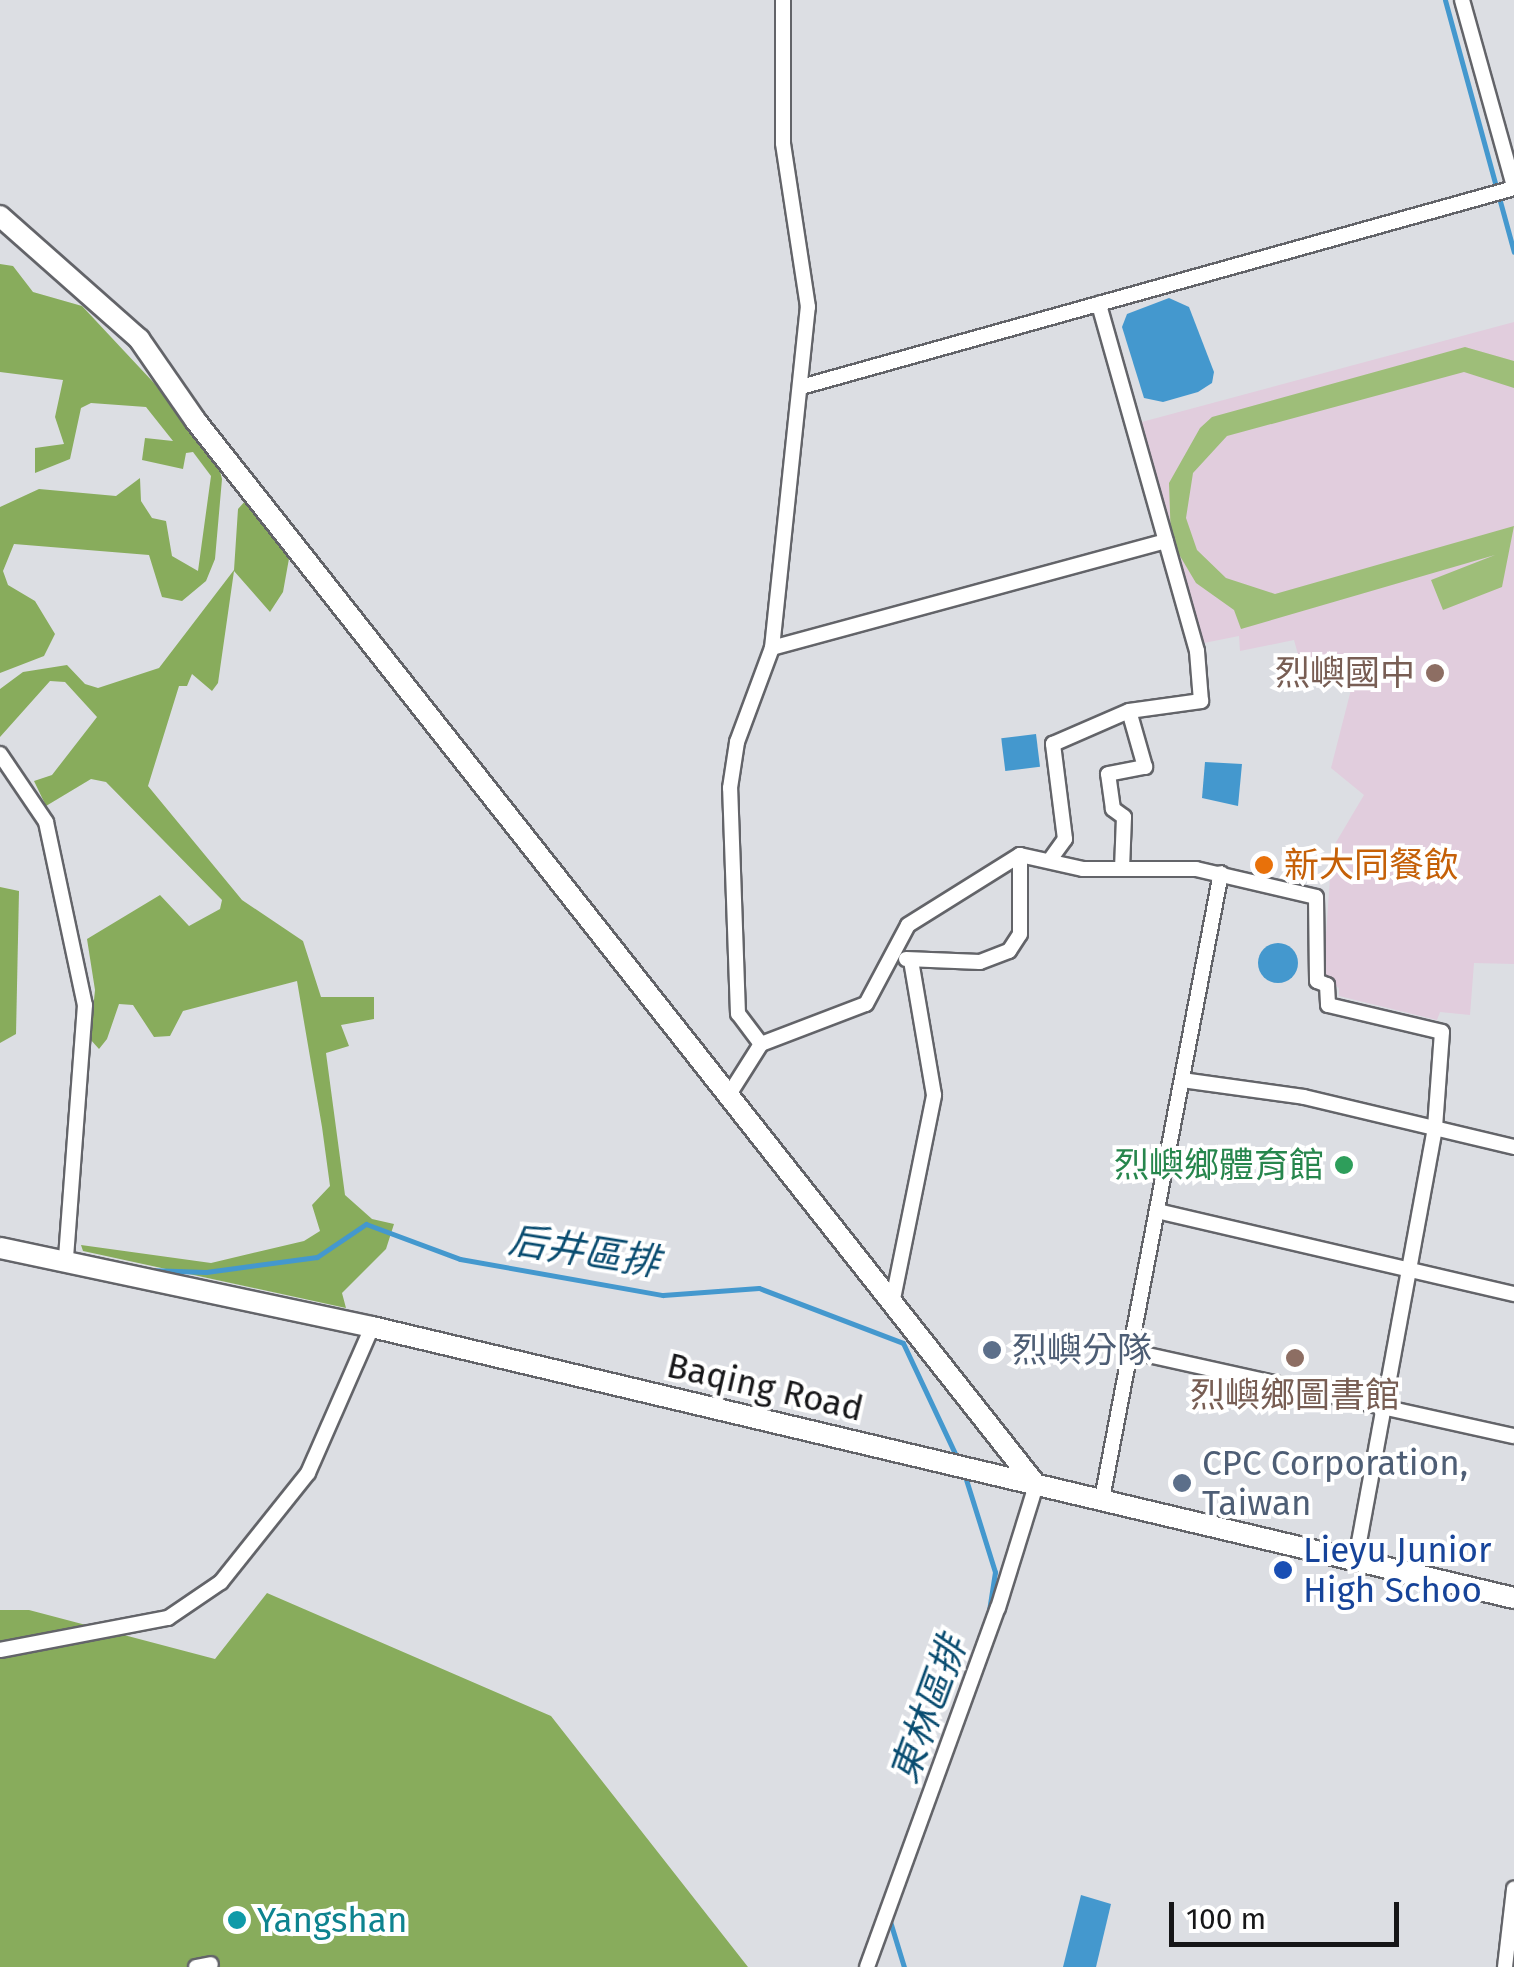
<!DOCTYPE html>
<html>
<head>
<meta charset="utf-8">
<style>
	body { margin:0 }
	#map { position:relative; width:1514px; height:1967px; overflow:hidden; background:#dcdee3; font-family:"Fira Sans","Noto Sans TC",sans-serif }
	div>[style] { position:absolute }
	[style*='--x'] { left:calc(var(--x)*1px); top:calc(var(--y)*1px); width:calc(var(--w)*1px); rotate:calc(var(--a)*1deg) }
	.education>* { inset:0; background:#e1cddd }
	.green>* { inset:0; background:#9ebe79 }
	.forest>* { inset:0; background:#88ac5c }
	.water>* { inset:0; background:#4498ce; transform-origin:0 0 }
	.round { border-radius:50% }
	.stream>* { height:5px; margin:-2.5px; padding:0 2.5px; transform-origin:2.5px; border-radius:2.5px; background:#4498ce }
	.roads { filter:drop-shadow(2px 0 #636469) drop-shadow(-2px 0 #636469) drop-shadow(0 2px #636469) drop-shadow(0 -2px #636469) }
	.street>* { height:14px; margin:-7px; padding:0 7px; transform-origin:7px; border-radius:7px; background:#fff }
	.secondary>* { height:20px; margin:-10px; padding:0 10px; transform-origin:10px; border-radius:10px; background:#fff }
	.dots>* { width:28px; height:28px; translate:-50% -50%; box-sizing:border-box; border:5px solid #fff; border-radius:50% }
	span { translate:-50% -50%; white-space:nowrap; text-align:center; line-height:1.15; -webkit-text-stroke:8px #fff; paint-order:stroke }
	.education-label { font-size:35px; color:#785e54 }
	.right { translate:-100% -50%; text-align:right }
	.food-label { font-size:35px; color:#c56008 }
	.left { translate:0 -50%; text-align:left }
	.leisure-label { font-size:35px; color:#27864d }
	.service-label { font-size:35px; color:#4e5e75 }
	.street-label { font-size:35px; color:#161618 }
	.transit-label { font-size:35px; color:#164399 }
	.culture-label { font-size:35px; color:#0d838f }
	.water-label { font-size:38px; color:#094c70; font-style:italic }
	.scale { position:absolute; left:1169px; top:1902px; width:230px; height:45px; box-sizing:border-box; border:5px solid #161618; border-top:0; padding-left:12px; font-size:30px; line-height:35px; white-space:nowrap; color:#161618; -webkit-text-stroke:8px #fff; paint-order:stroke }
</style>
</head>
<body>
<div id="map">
	<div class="education">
		<i style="clip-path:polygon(1514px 322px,1514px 964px,1474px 963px,1470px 1015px,1440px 1012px,1437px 1020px,1339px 996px,1339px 988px,1323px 978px,1332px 849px,1364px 795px,1331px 768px,1356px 670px,1304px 676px,1294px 640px,1240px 651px,1239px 636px,1199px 644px,1138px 423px)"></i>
	</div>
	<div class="green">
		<i style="clip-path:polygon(1465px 347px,1514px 361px,1514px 388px,1464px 372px,1227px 436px,1193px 473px,1186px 518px,1197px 550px,1226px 578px,1275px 594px,1514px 526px,1502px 587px,1443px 610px,1431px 580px,1495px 555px,1241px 629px,1234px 610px,1196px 583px,1171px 541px,1169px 483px,1200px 428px,1212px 417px)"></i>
	</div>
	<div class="forest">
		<i style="clip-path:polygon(0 264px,13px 266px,33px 292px,82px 306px,154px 383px,218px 463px,222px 479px,215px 559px,206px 581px,182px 601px,162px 597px,149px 555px,14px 544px,3px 571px,8px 585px,35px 601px,55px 634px,44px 656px,0 673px,0 507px,39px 489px,116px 496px,140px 478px,141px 501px,152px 518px,166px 521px,172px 556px,198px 571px,211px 476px,193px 452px,186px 453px,183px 469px,142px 460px,145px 438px,173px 441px,146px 407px,91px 403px,81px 408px,70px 459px,35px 473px,35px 448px,64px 444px,55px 417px,63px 380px,0 372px)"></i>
		<i style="clip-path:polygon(247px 499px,290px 553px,283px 592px,270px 612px,234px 571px,218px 683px,212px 691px,192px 674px,187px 686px,179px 686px,148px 786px,242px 900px,303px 941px,321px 997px,374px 997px,374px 1019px,341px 1025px,349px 1046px,326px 1053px,345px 1195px,372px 1219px,394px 1224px,386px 1249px,342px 1293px,346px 1308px,83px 1251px,81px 1245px,211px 1263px,304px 1241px,320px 1231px,312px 1205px,330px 1186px,322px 1127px,297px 981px,183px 1011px,170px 1036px,154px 1037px,133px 1005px,119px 1004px,107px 1039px,99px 1049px,90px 1039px,95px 990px,87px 939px,160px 895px,189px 926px,220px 909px,222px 900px,106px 782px,91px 779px,46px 806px,34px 781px,52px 775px,97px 717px,65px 682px,50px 681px,0 737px,0 689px,23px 672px,67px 665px,85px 684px,98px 688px,159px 668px,234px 570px,238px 509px)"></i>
		<i style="clip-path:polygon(0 887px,19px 891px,16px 1034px,0 1043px)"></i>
		<i style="clip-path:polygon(267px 1593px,551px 1716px,748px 1967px,0 1967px,0 1610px,29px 1610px,215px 1659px)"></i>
	</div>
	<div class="water">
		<i style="clip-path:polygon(1169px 298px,1189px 307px,1214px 372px,1212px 383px,1198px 392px,1163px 402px,1144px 398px,1122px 327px,1127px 314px)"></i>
		<i style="left:1036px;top:734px;width:33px;height:35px;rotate:83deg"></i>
		<i style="clip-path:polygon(1205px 762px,1242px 764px,1238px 806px,1202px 798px)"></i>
		<i class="round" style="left:1258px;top:943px;width:40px;height:40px"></i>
		<i style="clip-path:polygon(1081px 1895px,1111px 1904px,1096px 1967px,1063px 1967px)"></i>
	</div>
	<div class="stream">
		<i style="--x:1445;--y:0;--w:261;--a:74.7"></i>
		<i style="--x:148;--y:1270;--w:58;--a:2"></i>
		<i style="--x:206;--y:1272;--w:112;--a:-7.7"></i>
		<i style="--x:317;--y:1257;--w:59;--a:-34"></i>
		<i style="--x:366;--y:1224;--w:100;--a:20.4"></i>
		<i style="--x:460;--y:1259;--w:206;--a:10.1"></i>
		<i style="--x:663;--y:1295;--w:96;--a:-4.2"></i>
		<i style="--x:759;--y:1288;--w:154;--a:20.9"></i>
		<i style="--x:903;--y:1343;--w:127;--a:64.8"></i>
		<i style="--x:964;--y:1473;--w:104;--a:72.6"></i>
		<i style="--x:995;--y:1572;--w:46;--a:98.8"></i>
		<i style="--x:889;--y:1918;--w:51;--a:73"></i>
	</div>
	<div class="roads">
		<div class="street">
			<i style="--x:1462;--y:0;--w:193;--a:74.4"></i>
			<i style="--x:801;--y:387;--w:740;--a:-15.59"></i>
			<i style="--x:772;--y:648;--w:408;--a:-15.2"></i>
			<i style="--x:0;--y:754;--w:82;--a:55.9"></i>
			<i style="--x:46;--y:822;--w:187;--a:78"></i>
			<i style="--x:85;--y:1005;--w:253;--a:94.3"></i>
			<i style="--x:1052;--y:857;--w:22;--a:-54"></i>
			<i style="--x:1065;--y:839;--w:96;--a:-97.2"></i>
			<i style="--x:1053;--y:744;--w:83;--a:-23.5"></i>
			<i style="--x:1129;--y:711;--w:73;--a:-7.9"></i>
			<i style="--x:1201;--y:701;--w:50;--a:-94.6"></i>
			<i style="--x:1197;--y:651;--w:361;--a:-105.8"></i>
			<i style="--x:1122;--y:869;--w:52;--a:-87.8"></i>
			<i style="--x:1124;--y:817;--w:14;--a:-144"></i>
			<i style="--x:1113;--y:809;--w:35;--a:-98"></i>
			<i style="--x:1108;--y:774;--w:38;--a:-11"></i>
			<i style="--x:1145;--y:767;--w:58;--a:-105.9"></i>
			<i style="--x:906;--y:959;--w:74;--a:2.3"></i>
			<i style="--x:980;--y:962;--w:31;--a:-21"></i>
			<i style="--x:1009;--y:951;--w:20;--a:-57"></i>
			<i style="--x:1020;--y:934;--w:79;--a:-90"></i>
			<i style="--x:761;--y:1044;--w:38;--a:-127"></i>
			<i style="--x:738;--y:1014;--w:226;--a:-92"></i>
			<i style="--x:730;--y:788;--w:47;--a:-81.3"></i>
			<i style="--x:737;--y:742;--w:100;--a:-69.6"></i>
			<i style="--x:772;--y:648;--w:343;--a:-84"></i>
			<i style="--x:808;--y:307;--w:166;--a:-98.7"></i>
			<i style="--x:783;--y:143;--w:143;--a:-90"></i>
			<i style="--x:1182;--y:1080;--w:123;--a:7.9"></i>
			<i style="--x:1304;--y:1097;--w:216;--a:13.4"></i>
			<i style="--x:730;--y:1093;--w:58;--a:-57.7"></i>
			<i style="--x:761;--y:1044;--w:112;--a:-20.9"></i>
			<i style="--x:866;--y:1004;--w:89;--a:-62"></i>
			<i style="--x:908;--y:925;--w:132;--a:-32"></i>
			<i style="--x:1020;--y:855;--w:65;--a:12.5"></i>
			<i style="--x:1083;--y:869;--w:113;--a:0"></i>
			<i style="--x:1196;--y:869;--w:123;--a:13.1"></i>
			<i style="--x:1316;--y:897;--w:84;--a:89.3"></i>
			<i style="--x:1317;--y:981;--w:11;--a:22"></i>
			<i style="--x:1327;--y:985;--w:20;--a:87"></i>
			<i style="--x:1328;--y:1005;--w:117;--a:13.3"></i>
			<i style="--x:1442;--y:1032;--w:96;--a:94.2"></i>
			<i style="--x:1435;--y:1128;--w:441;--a:100.4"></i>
			<i style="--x:1157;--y:1211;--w:367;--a:13.1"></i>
			<i style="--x:893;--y:1299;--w:208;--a:-78.6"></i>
			<i style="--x:934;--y:1095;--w:137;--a:-99.7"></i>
			<i style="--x:1130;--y:1351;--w:393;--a:12.5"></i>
			<i style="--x:1102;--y:1499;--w:637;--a:-79.24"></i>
			<i style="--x:0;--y:1650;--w:171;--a:-10.8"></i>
			<i style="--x:168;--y:1618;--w:64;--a:-34.2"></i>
			<i style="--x:221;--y:1582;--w:139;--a:-51.4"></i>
			<i style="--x:308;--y:1473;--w:159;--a:-66.3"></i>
			<i style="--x:196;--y:1967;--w:15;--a:-11"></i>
			<i style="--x:867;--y:1967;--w:382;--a:-70"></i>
			<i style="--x:998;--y:1608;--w:129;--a:-72.8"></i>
			<i style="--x:1505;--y:1967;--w:79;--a:-83.4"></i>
		</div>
		<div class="secondary">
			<i style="--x:0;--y:216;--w:186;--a:41.5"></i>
			<i style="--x:139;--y:339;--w:98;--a:55.3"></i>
			<i style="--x:195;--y:420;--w:1357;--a:51.7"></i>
			<i style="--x:0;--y:1248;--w:380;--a:12"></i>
			<i style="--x:372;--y:1327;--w:1174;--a:13.35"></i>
		</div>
	</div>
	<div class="dots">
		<i style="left:1435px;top:673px;background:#8d6e63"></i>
		<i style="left:1264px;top:865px;background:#e8710a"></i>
		<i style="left:1344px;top:1165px;background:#2e9e5b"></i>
		<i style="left:992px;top:1350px;background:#5c6f8a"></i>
		<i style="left:1295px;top:1358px;background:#8d6e63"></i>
		<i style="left:1182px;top:1483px;background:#5c6f8a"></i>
		<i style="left:1283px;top:1570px;background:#1a4fb4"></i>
		<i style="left:237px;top:1920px;background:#0f9aa8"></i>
	</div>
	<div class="education-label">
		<span class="right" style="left:1415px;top:673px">烈嶼國中</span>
		<span style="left:1295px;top:1395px">烈嶼鄉圖書館</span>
	</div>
	<div class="food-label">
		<span class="left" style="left:1284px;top:865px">新大同餐飲</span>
	</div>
	<div class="leisure-label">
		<span class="right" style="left:1324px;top:1165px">烈嶼鄉體育館</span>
	</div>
	<div class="service-label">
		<span class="left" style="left:1012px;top:1350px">烈嶼分隊</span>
		<span class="left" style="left:1202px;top:1483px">CPC Corporation,<br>Taiwan</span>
	</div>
	<div class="street-label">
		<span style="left:765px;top:1387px;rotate:13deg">Baqing Road</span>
	</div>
	<div class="transit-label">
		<span class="left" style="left:1303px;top:1570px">Lieyu Junior<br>High Schoo</span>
	</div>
	<div class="culture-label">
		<span class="left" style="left:257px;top:1920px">Yangshan</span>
	</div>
	<div class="water-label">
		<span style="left:584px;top:1252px;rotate:9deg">后井區排</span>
		<span style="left:929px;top:1710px;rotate:-70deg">東林區排</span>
	</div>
	<div class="scale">100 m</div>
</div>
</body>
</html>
